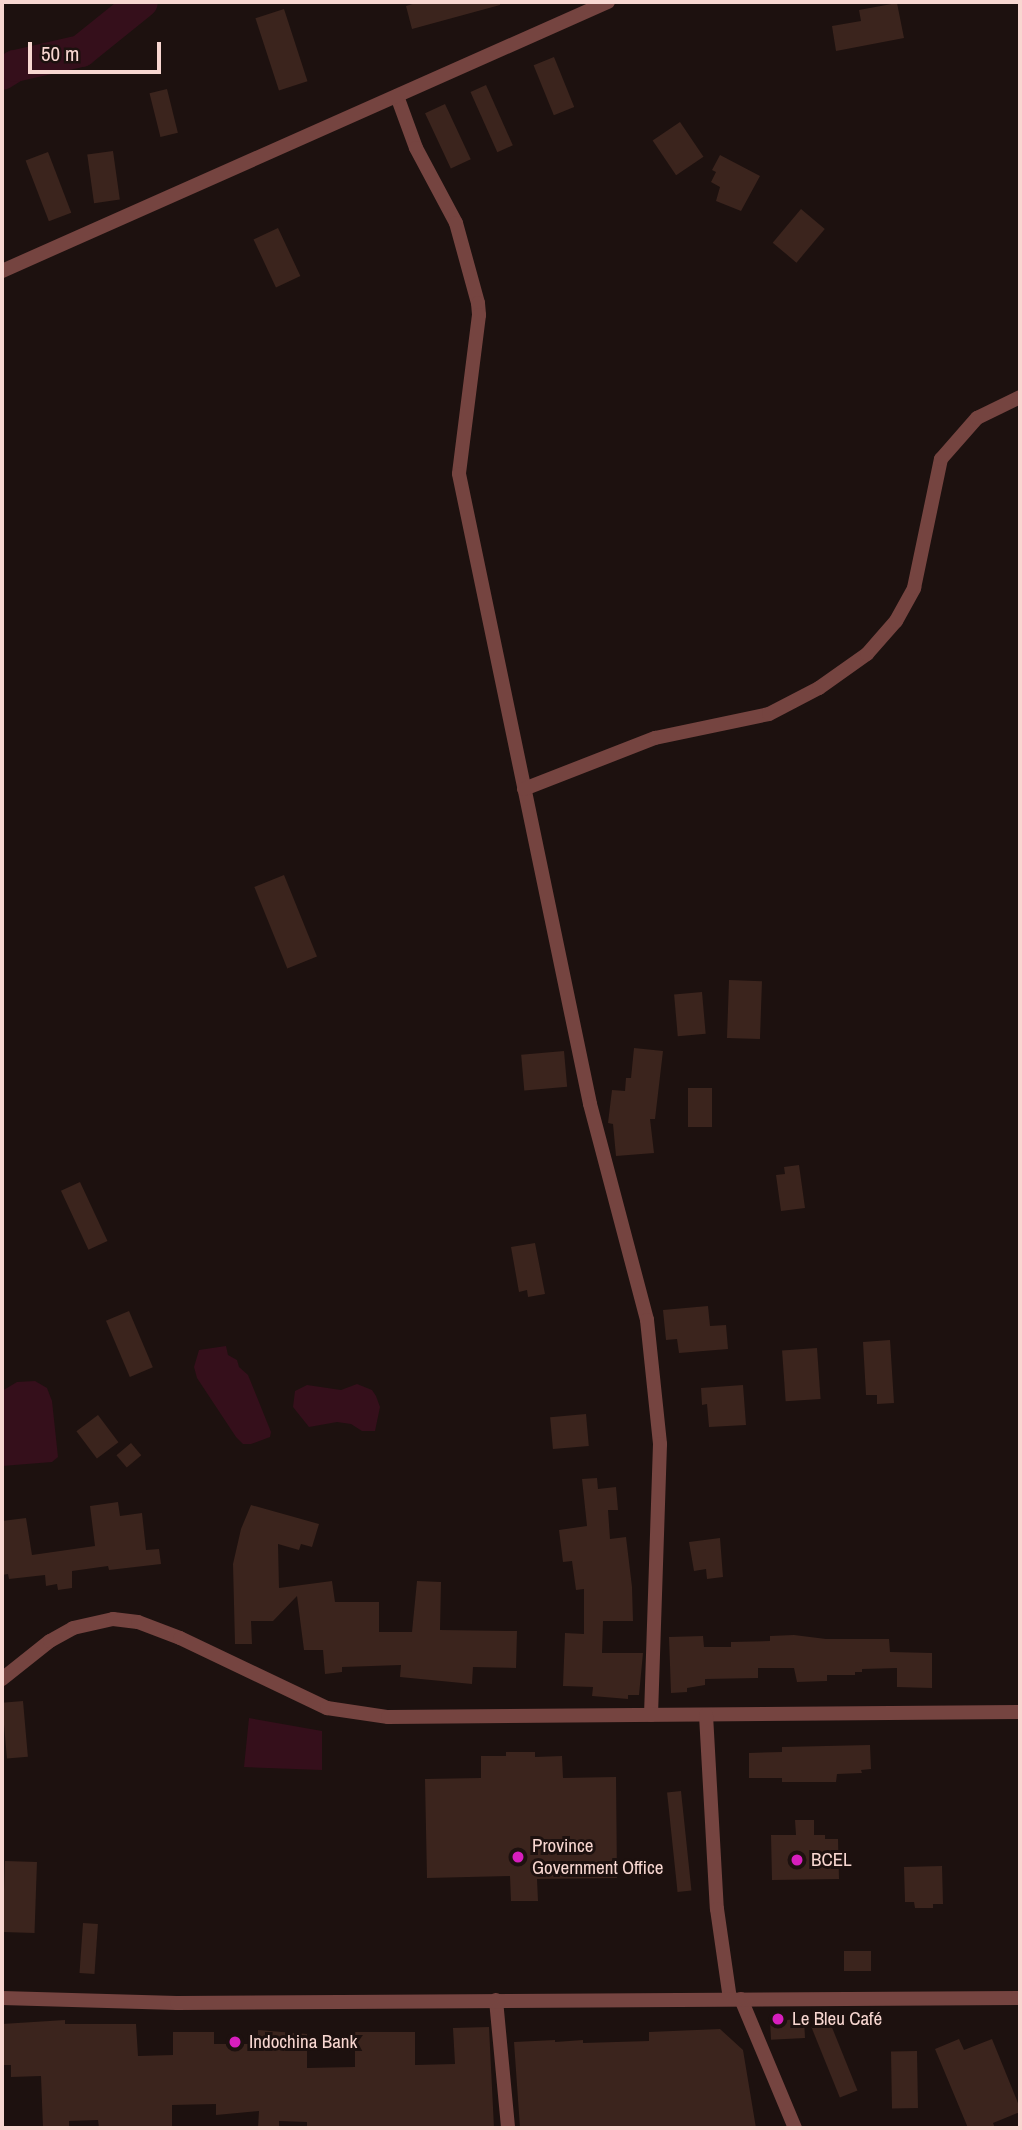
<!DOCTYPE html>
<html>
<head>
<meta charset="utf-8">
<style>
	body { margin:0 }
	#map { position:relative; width:1022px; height:2130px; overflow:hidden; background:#1d110f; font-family:"Archivo Narrow",sans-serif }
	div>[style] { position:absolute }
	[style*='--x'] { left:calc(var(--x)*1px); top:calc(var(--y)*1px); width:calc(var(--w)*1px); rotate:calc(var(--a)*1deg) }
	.water>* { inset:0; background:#350f1b }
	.river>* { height:32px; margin:-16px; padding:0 16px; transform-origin:16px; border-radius:16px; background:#350f1b }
	.building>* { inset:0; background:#3b241d; transform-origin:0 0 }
	.minor>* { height:14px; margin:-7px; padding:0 7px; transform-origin:7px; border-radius:7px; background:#754440 }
	.tertiary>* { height:14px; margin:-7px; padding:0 7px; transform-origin:7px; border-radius:7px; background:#754440 }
	.dots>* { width:19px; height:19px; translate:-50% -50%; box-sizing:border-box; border:4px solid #1d110f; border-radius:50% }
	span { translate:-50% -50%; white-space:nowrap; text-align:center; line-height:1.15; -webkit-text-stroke:6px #1d110f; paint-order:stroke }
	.poi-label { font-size:19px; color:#f8d7d1 }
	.left { translate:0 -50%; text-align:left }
	.frame { position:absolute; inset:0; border:4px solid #f8d7d1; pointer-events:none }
	.scale { position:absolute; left:28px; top:42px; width:133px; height:32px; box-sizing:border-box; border:4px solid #f8d7d1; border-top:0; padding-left:9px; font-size:21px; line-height:24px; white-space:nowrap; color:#f8d7d1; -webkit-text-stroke:5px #1d110f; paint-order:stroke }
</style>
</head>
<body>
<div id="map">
	<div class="water">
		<i style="clip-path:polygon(226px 1346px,228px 1355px,237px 1360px,239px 1367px,248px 1375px,271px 1432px,270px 1437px,251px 1444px,243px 1444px,236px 1437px,197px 1378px,194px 1367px,199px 1350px)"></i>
		<i style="clip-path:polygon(35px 1381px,47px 1388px,52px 1401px,58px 1457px,52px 1462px,2px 1466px,2px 1391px,17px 1382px)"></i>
		<i style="clip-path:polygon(357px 1384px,372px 1390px,376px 1396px,380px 1407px,375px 1431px,362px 1431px,351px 1424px,337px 1422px,309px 1427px,293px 1407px,295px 1391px,307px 1385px,341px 1390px)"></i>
		<i style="clip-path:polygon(249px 1718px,322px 1731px,322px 1770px,244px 1767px)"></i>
	</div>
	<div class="river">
		<i style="--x:2;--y:74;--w:15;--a:-32"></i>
		<i style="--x:15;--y:66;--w:68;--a:-12.8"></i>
		<i style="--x:81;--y:51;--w:78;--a:-38.8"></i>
	</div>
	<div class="building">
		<i style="clip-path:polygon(419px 2px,500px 2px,500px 5px,412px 29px,406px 6px)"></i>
		<i style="clip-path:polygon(897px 3px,904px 38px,836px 51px,832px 26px,861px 21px,859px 10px)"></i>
		<i style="left:284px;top:9px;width:76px;height:30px;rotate:72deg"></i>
		<i style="left:554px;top:57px;width:54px;height:22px;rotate:68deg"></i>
		<i style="left:486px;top:85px;width:66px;height:17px;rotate:66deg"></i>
		<i style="left:167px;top:89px;width:45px;height:18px;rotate:76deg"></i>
		<i style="left:445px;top:104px;width:61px;height:22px;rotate:65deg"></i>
		<i style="left:680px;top:122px;width:42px;height:33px;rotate:56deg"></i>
		<i style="left:113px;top:151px;width:49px;height:26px;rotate:82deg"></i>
		<i style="left:48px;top:152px;width:65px;height:24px;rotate:69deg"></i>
		<i style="clip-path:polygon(720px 155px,760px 176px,741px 211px,716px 201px,720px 187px,711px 182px,716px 172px,712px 170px)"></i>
		<i style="left:801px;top:209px;width:31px;height:44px;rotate:40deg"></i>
		<i style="left:278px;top:228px;width:53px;height:27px;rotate:65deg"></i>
		<i style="left:284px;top:875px;width:88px;height:32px;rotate:68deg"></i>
		<i style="left:729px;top:980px;width:33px;height:58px;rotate:2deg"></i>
		<i style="left:702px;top:992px;width:42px;height:28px;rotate:85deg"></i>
		<i style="clip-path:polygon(634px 1048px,663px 1051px,655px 1119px,650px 1119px,654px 1153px,616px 1156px,613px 1124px,608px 1123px,612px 1090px,625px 1091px,626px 1078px,631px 1078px)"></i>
		<i style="left:564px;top:1051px;width:36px;height:43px;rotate:85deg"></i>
		<i style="left:688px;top:1088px;width:24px;height:39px"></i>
		<i style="clip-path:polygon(799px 1165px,805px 1208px,781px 1211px,776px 1175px,785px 1174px,784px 1167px)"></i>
		<i style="left:80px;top:1182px;width:65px;height:21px;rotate:65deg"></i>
		<i style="clip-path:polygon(535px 1243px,545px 1294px,528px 1297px,527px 1290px,519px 1292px,511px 1247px)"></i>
		<i style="clip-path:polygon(708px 1306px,710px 1326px,726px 1325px,728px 1349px,679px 1353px,677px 1339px,666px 1340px,663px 1310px)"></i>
		<i style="left:129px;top:1311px;width:61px;height:25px;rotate:67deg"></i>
		<i style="clip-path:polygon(890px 1340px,894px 1403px,877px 1404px,877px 1395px,866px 1395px,863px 1342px)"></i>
		<i style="left:817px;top:1348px;width:51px;height:35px;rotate:86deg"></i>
		<i style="clip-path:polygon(743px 1385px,746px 1425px,709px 1427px,707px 1404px,702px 1405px,701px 1388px)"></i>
		<i style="left:586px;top:1414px;width:32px;height:36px;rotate:85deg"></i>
		<i style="left:98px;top:1415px;width:34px;height:27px;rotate:53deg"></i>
		<i style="left:131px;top:1443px;width:16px;height:19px;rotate:50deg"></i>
		<i style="clip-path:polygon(597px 1478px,598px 1489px,616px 1487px,618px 1510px,608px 1510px,610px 1539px,626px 1537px,632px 1587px,633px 1621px,603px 1621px,602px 1653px,643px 1653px,639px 1695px,628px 1695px,628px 1699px,592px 1696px,593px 1687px,563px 1686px,565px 1633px,584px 1634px,584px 1589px,576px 1590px,572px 1561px,563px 1562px,559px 1530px,587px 1526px,582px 1479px)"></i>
		<i style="clip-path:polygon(118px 1502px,120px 1516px,142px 1513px,146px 1550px,159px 1549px,161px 1564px,109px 1570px,108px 1566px,72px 1571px,72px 1588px,58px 1590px,57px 1584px,46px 1586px,45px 1575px,9px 1579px,8px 1574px,2px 1575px,2px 1521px,26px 1518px,32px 1555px,95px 1546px,90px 1506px)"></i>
		<i style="clip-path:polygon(251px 1505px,319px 1524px,312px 1547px,301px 1544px,299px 1550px,278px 1544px,279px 1588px,332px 1581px,335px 1602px,379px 1602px,379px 1632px,412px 1632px,417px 1581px,441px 1582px,440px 1630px,517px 1631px,516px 1668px,473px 1667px,472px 1684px,400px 1677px,401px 1665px,342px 1667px,342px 1672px,325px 1674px,323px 1650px,304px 1650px,297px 1596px,273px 1621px,251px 1621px,252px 1644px,235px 1644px,233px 1564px,241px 1529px)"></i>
		<i style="clip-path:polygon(720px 1538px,723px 1577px,707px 1579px,706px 1569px,694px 1571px,689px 1542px)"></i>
		<i style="clip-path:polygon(794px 1635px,826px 1639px,889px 1639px,890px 1652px,932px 1653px,932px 1688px,897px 1687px,897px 1668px,862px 1669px,862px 1672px,855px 1672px,855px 1675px,827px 1675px,827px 1681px,797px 1682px,794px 1668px,758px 1668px,758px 1678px,705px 1679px,705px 1685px,687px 1688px,687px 1692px,671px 1693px,669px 1637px,703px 1636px,704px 1647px,731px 1647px,731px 1642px,770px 1641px,770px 1636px)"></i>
		<i style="left:23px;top:1701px;width:56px;height:21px;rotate:85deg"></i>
		<i style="clip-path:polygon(870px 1745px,871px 1769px,861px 1770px,862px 1773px,837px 1774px,836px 1782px,782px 1782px,782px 1778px,749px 1778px,749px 1753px,782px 1752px,782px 1747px)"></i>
		<i style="clip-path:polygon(506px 1752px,535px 1752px,535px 1757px,562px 1756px,563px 1778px,616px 1777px,617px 1878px,537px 1879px,538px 1901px,511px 1901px,510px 1876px,427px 1878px,425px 1779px,481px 1778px,481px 1756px,506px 1756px)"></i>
		<i style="left:681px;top:1791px;width:100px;height:14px;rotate:84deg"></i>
		<i style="clip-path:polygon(795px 1820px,814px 1820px,814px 1835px,825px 1835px,825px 1839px,838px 1839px,839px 1879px,772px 1880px,771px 1835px,796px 1835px)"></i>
		<i style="left:5px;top:1861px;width:32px;height:71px;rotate:2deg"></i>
		<i style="clip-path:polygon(942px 1866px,943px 1904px,933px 1904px,933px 1908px,915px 1908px,914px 1902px,905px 1902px,904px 1867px)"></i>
		<i style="left:83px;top:1923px;width:15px;height:50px;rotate:4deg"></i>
		<i style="left:871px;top:1951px;width:20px;height:27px;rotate:90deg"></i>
		<i style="left:804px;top:2019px;width:19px;height:34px;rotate:87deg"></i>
		<i style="clip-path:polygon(65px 2020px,65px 2024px,136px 2024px,138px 2056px,173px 2055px,173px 2032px,214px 2032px,214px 2044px,258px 2044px,258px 2030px,307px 2034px,307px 2068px,355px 2067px,355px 2032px,415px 2032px,415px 2065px,455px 2064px,453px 2028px,489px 2027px,494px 2128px,307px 2128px,307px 2122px,279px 2121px,279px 2128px,258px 2128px,259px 2111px,216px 2115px,216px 2104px,172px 2105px,172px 2128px,99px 2128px,98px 2120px,69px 2121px,69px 2128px,43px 2128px,41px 2076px,11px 2077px,11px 2065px,2px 2065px,2px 2024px)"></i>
		<i style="left:829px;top:2020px;width:76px;height:19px;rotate:68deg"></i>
		<i style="clip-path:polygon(720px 2029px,743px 2050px,756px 2128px,520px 2128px,514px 2042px,555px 2040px,555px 2042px,583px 2040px,583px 2043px,649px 2041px,649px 2032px)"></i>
		<i style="clip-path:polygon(959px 2039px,964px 2050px,992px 2039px,1020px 2108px,1020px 2112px,993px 2123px,995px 2128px,968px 2128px,935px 2049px)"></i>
		<i style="left:917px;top:2051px;width:57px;height:26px;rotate:89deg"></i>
	</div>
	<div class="minor">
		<i style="--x:397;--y:96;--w:55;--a:69.9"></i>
		<i style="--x:416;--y:148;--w:85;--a:61.9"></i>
		<i style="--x:456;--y:223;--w:83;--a:74.6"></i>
		<i style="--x:478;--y:303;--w:12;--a:85"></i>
		<i style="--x:479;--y:315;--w:160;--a:97.2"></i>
		<i style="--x:459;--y:474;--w:643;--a:78.25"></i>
		<i style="--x:590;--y:1104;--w:223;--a:75.2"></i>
		<i style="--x:647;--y:1320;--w:125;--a:84"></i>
		<i style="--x:660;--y:1444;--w:271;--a:91.9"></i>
		<i style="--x:2;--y:271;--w:663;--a:-23.94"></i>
		<i style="--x:524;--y:789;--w:141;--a:-21.3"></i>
		<i style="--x:655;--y:738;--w:116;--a:-11.9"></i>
		<i style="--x:769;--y:714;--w:56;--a:-27.5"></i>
		<i style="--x:819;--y:688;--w:59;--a:-35.3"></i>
		<i style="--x:867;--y:654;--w:44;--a:-48.7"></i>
		<i style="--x:896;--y:621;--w:38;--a:-61"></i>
		<i style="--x:914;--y:588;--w:132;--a:-78.2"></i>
		<i style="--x:941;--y:459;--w:55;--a:-48.7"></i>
		<i style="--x:977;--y:418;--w:48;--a:-26"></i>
		<i style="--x:2;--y:1679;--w:61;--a:-38.4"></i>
		<i style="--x:50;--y:1641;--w:26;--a:-29"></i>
		<i style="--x:73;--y:1628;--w:41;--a:-12.7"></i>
		<i style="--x:113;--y:1619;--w:25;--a:7"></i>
		<i style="--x:138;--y:1622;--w:45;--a:20.9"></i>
		<i style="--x:180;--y:1638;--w:163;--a:25.5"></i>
		<i style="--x:327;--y:1708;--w:62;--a:8.4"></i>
		<i style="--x:388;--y:1717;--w:632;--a:-0.45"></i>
		<i style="--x:706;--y:1715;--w:194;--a:86.8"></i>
		<i style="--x:717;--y:1909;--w:91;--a:81.8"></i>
		<i style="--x:741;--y:1999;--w:140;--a:67.3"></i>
		<i style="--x:496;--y:2000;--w:129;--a:84.6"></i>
	</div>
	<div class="tertiary">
		<i style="--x:2;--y:1998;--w:175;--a:1.6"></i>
		<i style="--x:177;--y:2003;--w:843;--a:-0.34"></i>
	</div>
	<div class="dots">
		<i style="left:518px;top:1857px;background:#d71ebd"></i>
		<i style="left:797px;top:1860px;background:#d71ebd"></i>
		<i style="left:778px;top:2019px;background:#d71ebd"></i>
		<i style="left:235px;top:2042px;background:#d71ebd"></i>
	</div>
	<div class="poi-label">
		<span class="left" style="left:532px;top:1857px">Province<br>Government Office</span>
		<span class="left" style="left:811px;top:1860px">BCEL</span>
		<span class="left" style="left:792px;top:2019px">Le Bleu Café</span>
		<span class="left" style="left:249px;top:2042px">Indochina Bank</span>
	</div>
	<div class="frame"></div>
	<div class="scale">50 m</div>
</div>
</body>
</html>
